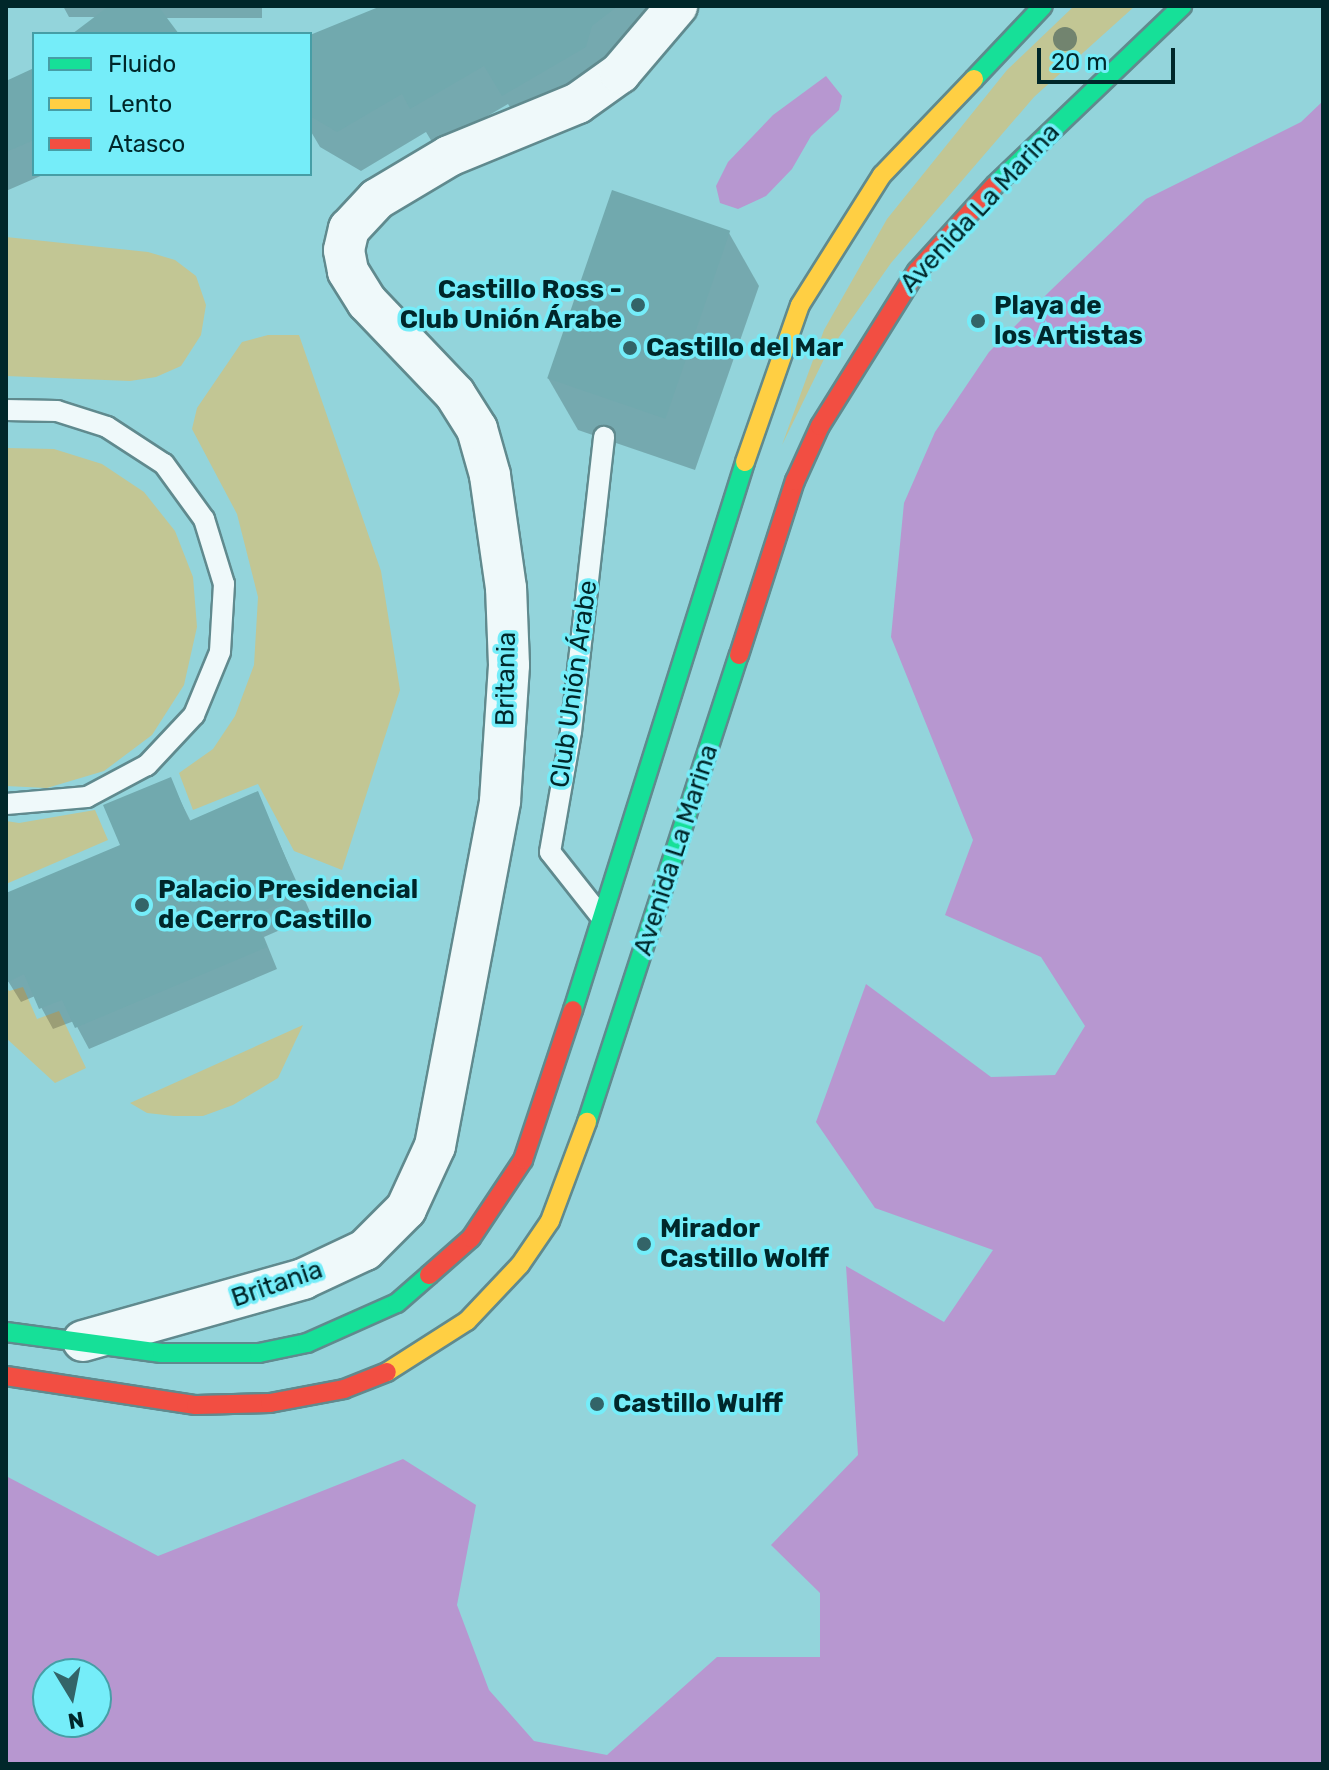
<!DOCTYPE html>
<html>
<head>
<meta charset="utf-8">
<style>
	body { margin:0 }
	#map { position:relative; width:1329px; height:1770px; overflow:hidden; background:#93d4db; font-family:Rubik,sans-serif }
	div>[style] { position:absolute }
	[style*='--x'] { left:calc(var(--x)*1px); top:calc(var(--y)*1px); width:calc(var(--w)*1px); rotate:calc(var(--a)*1deg) }
	.green>* { inset:0; background:#c2c694 }
	.water>* { inset:0; background:#b797d0 }
	.shadow>* { inset:0; background:#0003 }
	.building>* { inset:0; background:#71a9ae; transform-origin:0 0 }
	.roads { filter:drop-shadow(2px 0 #608a8e) drop-shadow(-2px 0 #608a8e) drop-shadow(0 2px #608a8e) drop-shadow(0 -2px #608a8e) }
	.lane>* { height:20px; margin:-10px; padding:0 10px; transform-origin:10px; border-radius:10px; background:#eff9fa }
	.street>* { height:40px; margin:-20px; padding:0 20px; transform-origin:20px; border-radius:20px; background:#eff9fa }
	.fast>* { height:18px; margin:-9px; padding:0 9px; transform-origin:9px; border-radius:9px; background:#16e098 }
	.slow>* { height:18px; margin:-9px; padding:0 9px; transform-origin:9px; border-radius:9px; background:#ffcf43 }
	.jam>* { height:18px; margin:-9px; padding:0 9px; transform-origin:9px; border-radius:9px; background:#f24e42 }
	.trees>* { width:24px; height:24px; margin:-12px; border-radius:50%; background:#72846f }
	.dots>* { width:22px; height:22px; translate:-50% -50%; box-sizing:border-box; border:4px solid #75edf9; border-radius:50% }
	span { translate:-50% -50%; white-space:nowrap; text-align:center; line-height:1.15; -webkit-text-stroke:7px #75edf9; paint-order:stroke }
	.street-label { font-size:26px; color:#00272a }
	.poi-label { font-size:26px; color:#00272a; font-weight:700 }
	.right { translate:-100% -50%; text-align:right }
	.left { translate:0 -50%; text-align:left }
	.frame { position:absolute; inset:0; border:8px solid #00272a; pointer-events:none }
	.legend { position:absolute; left:32px; top:32px; width:280px; height:144px; box-sizing:border-box; background:#75edf9; border:2px solid #469ea6; margin:0; padding:10px 14px; list-style:none; font-size:24px; color:#00272a }
	.legend li { display:flex; align-items:center; gap:16px; height:40px }
	.legend b { width:40px; border:2px solid #469ea6 }
	.north { position:absolute; left:32px; top:1658px; width:80px; height:80px; box-sizing:border-box; background:#75edf9; border:2px solid #469ea6; border-radius:50%; rotate:170deg; font-size:22px; font-weight:700; line-height:32px; text-align:center; color:#00272a }
	.north::after { content:''; display:block; margin:auto; width:28px; height:36px; background:#336468; clip-path:polygon(50% 0,100% 100%,50% 72%,0 100%) }
	.scale { position:absolute; left:1037px; top:48px; width:138px; height:36px; box-sizing:border-box; border:4px solid #00272a; border-top:0; padding-left:10px; font-size:24px; line-height:28px; white-space:nowrap; color:#00272a; -webkit-text-stroke:6px #75edf9; paint-order:stroke }
</style>
</head>
<body>
<div id="map">
	<div class="green">
		<i style="clip-path:polygon(1074px 6px,1135px 6px,1034px 97px,891px 263px,825px 357px,782px 445px,824px 330px,887px 219px,1007px 70px)"></i>
		<i style="clip-path:polygon(6px 237px,148px 252px,175px 260px,196px 276px,206px 305px,201px 335px,181px 366px,156px 377px,130px 381px,6px 376px)"></i>
		<i style="clip-path:polygon(268px 335px,299px 335px,381px 571px,400px 690px,342px 870px,294px 851px,258px 784px,193px 810px,179px 773px,213px 749px,235px 716px,254px 665px,258px 597px,237px 514px,192px 429px,197px 408px,242px 342px)"></i>
		<i style="clip-path:polygon(6px 448px,54px 449px,102px 464px,144px 492px,175px 531px,193px 577px,197px 627px,184px 685px,152px 735px,104px 771px,47px 788px,6px 786px)"></i>
		<i style="clip-path:polygon(95px 810px,108px 840px,6px 884px,6px 821px,19px 823px)"></i>
		<i style="clip-path:polygon(6px 986px,9px 991px,23px 987px,37px 1019px,59px 1011px,86px 1068px,55px 1083px,6px 1038px)"></i>
		<i style="clip-path:polygon(303px 1025px,278px 1078px,233px 1105px,203px 1116px,174px 1116px,147px 1113px,130px 1103px)"></i>
	</div>
	<div class="water">
		<i style="clip-path:polygon(826px 76px,842px 96px,839px 110px,811px 136px,792px 169px,766px 196px,738px 209px,720px 203px,716px 186px,728px 162px,773px 115px)"></i>
		<i style="clip-path:polygon(evenodd,1323px 101px,1323px 1764px,6px 1764px,6px 1476px,158px 1556px,403px 1459px,476px 1505px,457px 1605px,489px 1690px,534px 1741px,607px 1755px,717px 1657px,820px 1657px,820px 1593px,771px 1545px,858px 1455px,846px 1266px,944px 1322px,993px 1250px,875px 1208px,816px 1122px,866px 984px,991px 1077px,1055px 1075px,1085px 1026px,1041px 957px,945px 915px,973px 840px,891px 637px,904px 503px,935px 432px,989px 352px,1051px 290px,1146px 199px,1301px 122px,1323px 101px,48px 1674px,96px 1674px,96px 1722px,48px 1722px,48px 1674px)"></i>
	</div>
	<div class="shadow">
		<i style="clip-path:polygon(63px 6px,262px 6px,262px 18px,164px 18px,177px 34px,75px 34px,97px 17px,69px 17px)"></i>
		<i style="clip-path:polygon(386px 6px,681px 6px,527px 135px,508px 104px,435px 147px,426px 132px,361px 171px,320px 147px,310px 130px,310px 38px)"></i>
		<i style="clip-path:polygon(34px 71px,34px 174px,45px 174px,6px 191px,6px 84px)"></i>
		<i style="clip-path:polygon(729px 233px,759px 286px,695px 470px,578px 430px,548px 378px)"></i>
		<i style="clip-path:polygon(170px 780px,191px 822px,257px 794px,312px 916px,264px 937px,277px 969px,89px 1049px,74px 1021px,53px 1029px,35px 996px,21px 1002px,8px 981px,6px 895px,122px 846px)"></i>
	</div>
	<div class="building">
		<i style="clip-path:polygon(109px 6px,158px 6px,179px 34px,72px 34px)"></i>
		<i style="clip-path:polygon(381px 6px,618px 6px,592px 26px,586px 47px,502px 96px,484px 66px,410px 109px,402px 94px,337px 132px,310px 116px,310px 35px)"></i>
		<i style="clip-path:polygon(34px 68px,34px 140px,6px 152px,6px 81px)"></i>
		<i style="left:612px;top:190px;width:125px;height:199px;rotate:19deg"></i>
		<i style="clip-path:polygon(171px 777px,189px 821px,258px 791px,301px 895px,253px 915px,267px 947px,75px 1028px,62px 1000px,39px 1009px,24px 974px,6px 983px,6px 893px,120px 845px,103px 805px)"></i>
	</div>
	<div class="roads">
		<div class="lane">
			<i style="--x:6;--y:410;--w:51;--a:1.1"></i>
			<i style="--x:57;--y:411;--w:52;--a:17.7"></i>
			<i style="--x:107;--y:427;--w:68;--a:33"></i>
			<i style="--x:164;--y:464;--w:68;--a:54"></i>
			<i style="--x:204;--y:519;--w:68;--a:72.9"></i>
			<i style="--x:224;--y:584;--w:68;--a:93.4"></i>
			<i style="--x:220;--y:652;--w:68;--a:112.4"></i>
			<i style="--x:194;--y:715;--w:69;--a:133.2"></i>
			<i style="--x:147;--y:765;--w:68;--a:151.9"></i>
			<i style="--x:87;--y:797;--w:81;--a:175.1"></i>
			<i style="--x:599;--y:914;--w:79;--a:-128.3"></i>
			<i style="--x:550;--y:852;--w:122;--a:-80.1"></i>
			<i style="--x:571;--y:732;--w:297;--a:-83.6"></i>
		</div>
		<div class="street">
			<i style="--x:83;--y:1341;--w:229;--a:-15.7"></i>
			<i style="--x:303;--y:1279;--w:68;--a:-25.1"></i>
			<i style="--x:365;--y:1250;--w:58;--a:-45"></i>
			<i style="--x:406;--y:1209;--w:69;--a:-65.3"></i>
			<i style="--x:435;--y:1146;--w:351;--a:-79.3"></i>
			<i style="--x:500;--y:801;--w:136;--a:-86.2"></i>
			<i style="--x:509;--y:665;--w:77;--a:-92.2"></i>
			<i style="--x:506;--y:588;--w:114;--a:-98.1"></i>
			<i style="--x:490;--y:475;--w:48;--a:-105.8"></i>
			<i style="--x:477;--y:429;--w:41;--a:-122.2"></i>
			<i style="--x:455;--y:394;--w:127;--a:-133.7"></i>
			<i style="--x:367;--y:302;--w:36;--a:-122"></i>
			<i style="--x:348;--y:271;--w:21;--a:-101"></i>
			<i style="--x:344;--y:250;--w:22;--a:-77"></i>
			<i style="--x:349;--y:229;--w:41;--a:-47"></i>
			<i style="--x:377;--y:199;--w:84;--a:-30.8"></i>
			<i style="--x:449;--y:156;--w:139;--a:-22.3"></i>
			<i style="--x:578;--y:103;--w:52;--a:-35.5"></i>
			<i style="--x:620;--y:73;--w:88;--a:-49.6"></i>
		</div>
		<div class="fast">
			<i style="--x:974;--y:79;--w:100;--a:-46.6"></i>
			<i style="--x:995;--y:185;--w:259;--a:-43.7"></i>
			<i style="--x:573;--y:1010;--w:574;--a:-72.57"></i>
			<i style="--x:587;--y:1122;--w:491;--a:-72"></i>
			<i style="--x:6;--y:1332;--w:157;--a:7.7"></i>
			<i style="--x:162;--y:1353;--w:97;--a:0"></i>
			<i style="--x:259;--y:1353;--w:49;--a:-11.8"></i>
			<i style="--x:307;--y:1343;--w:98;--a:-24"></i>
			<i style="--x:397;--y:1303;--w:43;--a:-41.2"></i>
		</div>
		<div class="slow">
			<i style="--x:745;--y:462;--w:166;--a:-70.7"></i>
			<i style="--x:800;--y:305;--w:154;--a:-57.8"></i>
			<i style="--x:882;--y:175;--w:133;--a:-46.2"></i>
			<i style="--x:387;--y:1372;--w:95;--a:-32.5"></i>
			<i style="--x:467;--y:1321;--w:77;--a:-46.6"></i>
			<i style="--x:520;--y:1265;--w:53;--a:-55.7"></i>
			<i style="--x:550;--y:1221;--w:106;--a:-69.5"></i>
		</div>
		<div class="jam">
			<i style="--x:739;--y:655;--w:183;--a:-72.2"></i>
			<i style="--x:795;--y:481;--w:60;--a:-65.6"></i>
			<i style="--x:820;--y:426;--w:183;--a:-58"></i>
			<i style="--x:917;--y:271;--w:116;--a:-47.8"></i>
			<i style="--x:429;--y:1275;--w:56;--a:-41.4"></i>
			<i style="--x:471;--y:1238;--w:94;--a:-56.3"></i>
			<i style="--x:523;--y:1160;--w:158;--a:-71.6"></i>
			<i style="--x:6;--y:1376;--w:192;--a:8.7"></i>
			<i style="--x:196;--y:1405;--w:74;--a:-1.5"></i>
			<i style="--x:270;--y:1403;--w:75;--a:-10.7"></i>
			<i style="--x:344;--y:1389;--w:46;--a:-21.6"></i>
		</div>
	</div>
	<div class="trees">
		<i style="left:1065px;top:39px"></i>
	</div>
	<div class="dots">
		<i style="left:638px;top:305px;background:#336468"></i>
		<i style="left:978px;top:321px;background:#336468"></i>
		<i style="left:630px;top:348px;background:#336468"></i>
		<i style="left:142px;top:905px;background:#336468"></i>
		<i style="left:644px;top:1244px;background:#336468"></i>
		<i style="left:597px;top:1404px;background:#336468"></i>
	</div>
	<div class="street-label">
		<span style="left:980px;top:208px;rotate:-47deg">Avenida La Marina</span>
		<span style="left:506px;top:679px;rotate:-89deg">Britania</span>
		<span style="left:574px;top:684px;rotate:-82deg">Club Unión Árabe</span>
		<span style="left:676px;top:850px;rotate:-72deg">Avenida La Marina</span>
		<span style="left:277px;top:1284px;rotate:-19deg">Britania</span>
	</div>
	<div class="poi-label">
		<span class="right" style="left:622px;top:305px">Castillo Ross -<br>Club Unión Árabe</span>
		<span class="left" style="left:994px;top:321px">Playa de<br>los Artistas</span>
		<span class="left" style="left:646px;top:348px">Castillo del Mar</span>
		<span class="left" style="left:158px;top:905px">Palacio Presidencial<br>de Cerro Castillo</span>
		<span class="left" style="left:660px;top:1244px">Mirador<br>Castillo Wolff</span>
		<span class="left" style="left:613px;top:1404px">Castillo Wulff</span>
	</div>
	<div class="frame"></div>
	<ul class="legend">
	<li><b style="height:10px;background:#16e098"></b>Fluido</li>
	<li><b style="height:10px;background:#ffcf43"></b>Lento</li>
	<li><b style="height:10px;background:#f24e42"></b>Atasco</li>
	</ul>
	<div class="north">N</div>
	<div class="scale">20 m</div>
</div>
</body>
</html>
